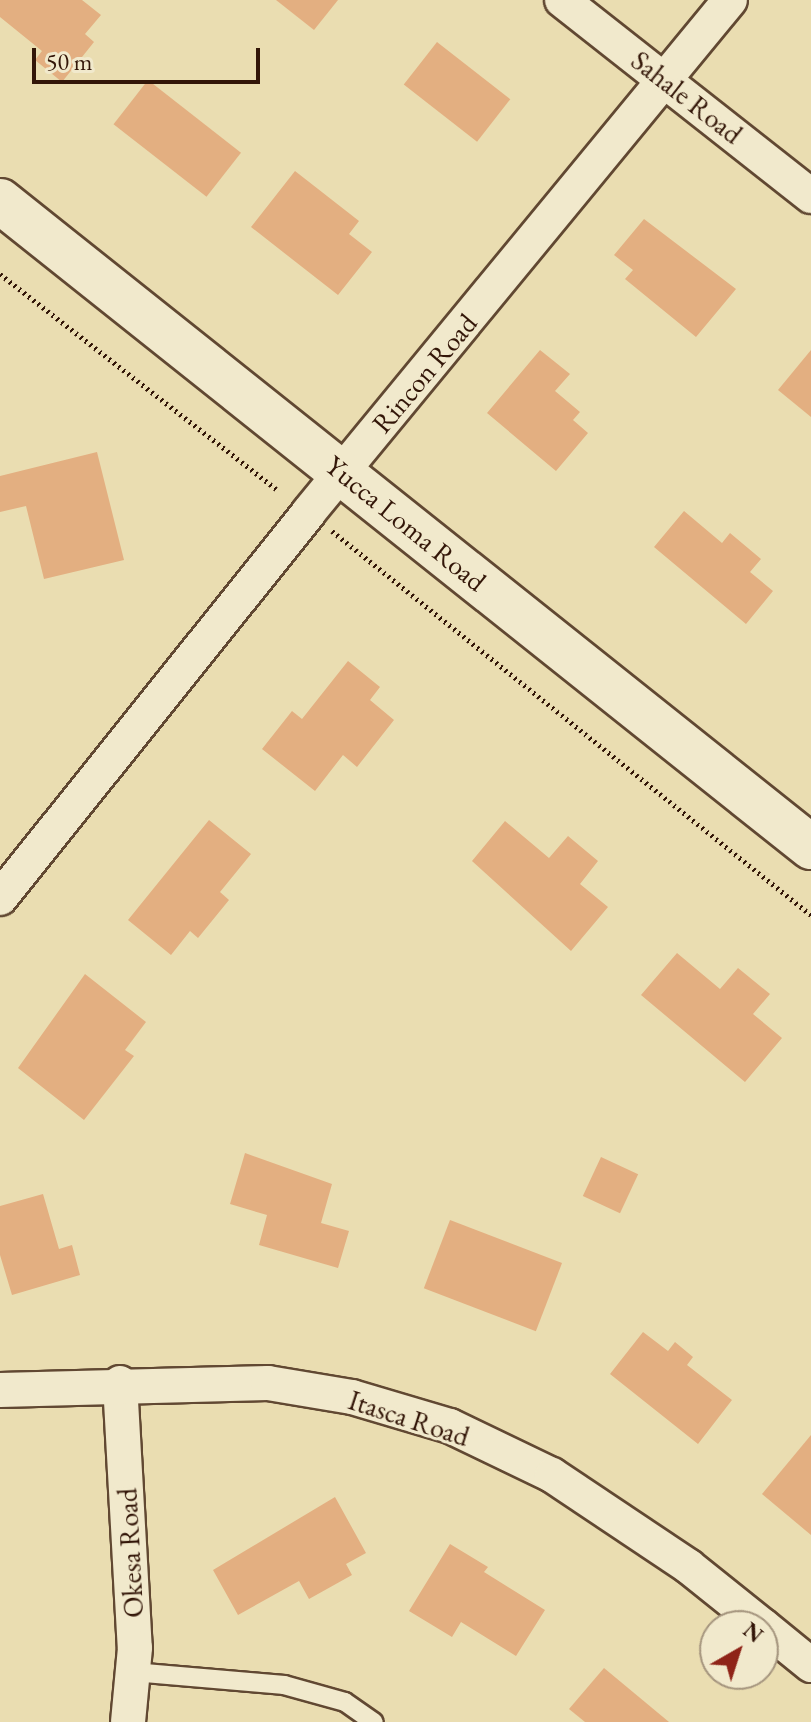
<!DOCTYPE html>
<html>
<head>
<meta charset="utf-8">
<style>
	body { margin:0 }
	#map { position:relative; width:811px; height:1722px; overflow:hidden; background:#eaddb1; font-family:"EB Garamond",serif }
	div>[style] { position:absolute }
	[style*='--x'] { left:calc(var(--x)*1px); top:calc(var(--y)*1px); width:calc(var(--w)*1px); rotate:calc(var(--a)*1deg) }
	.building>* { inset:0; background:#e3af81; transform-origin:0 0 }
	.path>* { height:5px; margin-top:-2.5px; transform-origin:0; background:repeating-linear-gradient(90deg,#331608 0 2px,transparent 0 6px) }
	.roads { filter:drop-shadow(2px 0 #614832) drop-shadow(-2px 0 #614832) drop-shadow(0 2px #614832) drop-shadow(0 -2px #614832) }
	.lane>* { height:18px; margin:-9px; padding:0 9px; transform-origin:9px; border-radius:9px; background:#f1e9cc }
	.street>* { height:34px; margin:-17px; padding:0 17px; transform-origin:17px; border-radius:17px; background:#f1e9cc }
	.secondary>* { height:44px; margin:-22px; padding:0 22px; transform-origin:22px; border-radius:22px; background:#f1e9cc }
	span { translate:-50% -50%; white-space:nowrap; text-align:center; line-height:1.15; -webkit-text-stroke:6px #f1e9cc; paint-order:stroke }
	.street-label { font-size:28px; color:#331608 }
	.north { position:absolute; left:699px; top:1610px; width:80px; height:80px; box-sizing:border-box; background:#f1e9cc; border:2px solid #a5957e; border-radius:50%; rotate:39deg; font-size:22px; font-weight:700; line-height:32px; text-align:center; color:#331608 }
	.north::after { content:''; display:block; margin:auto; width:28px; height:36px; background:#8f2418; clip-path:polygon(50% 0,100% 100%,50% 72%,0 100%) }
	.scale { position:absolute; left:32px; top:48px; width:228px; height:36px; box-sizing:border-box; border:4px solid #331608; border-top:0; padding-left:10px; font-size:24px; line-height:28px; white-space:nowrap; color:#331608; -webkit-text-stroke:6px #f1e9cc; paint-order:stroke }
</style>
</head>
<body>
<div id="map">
	<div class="building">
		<i style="clip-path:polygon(0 0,82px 0,101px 15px,85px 34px,94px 42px,62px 82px,35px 60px,42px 51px,0 17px)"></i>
		<i style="clip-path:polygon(276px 0,338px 0,314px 30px)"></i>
		<i style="left:437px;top:42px;width:93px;height:54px;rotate:38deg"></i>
		<i style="left:148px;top:80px;width:118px;height:56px;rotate:38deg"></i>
		<i style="clip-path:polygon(295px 171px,359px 221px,349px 234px,372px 252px,338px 295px,251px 227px)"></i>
		<i style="clip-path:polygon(644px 219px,736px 289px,696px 337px,625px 279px,633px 270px,614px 255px)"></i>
		<i style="clip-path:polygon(540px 350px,570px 374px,555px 391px,580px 412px,573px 420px,588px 433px,556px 471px,487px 413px)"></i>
		<i style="clip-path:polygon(811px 350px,811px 417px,778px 390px)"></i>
		<i style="clip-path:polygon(97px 452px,124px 560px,44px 579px,26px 506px,0 512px,0 476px)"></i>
		<i style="clip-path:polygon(684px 511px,722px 543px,730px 533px,761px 559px,750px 572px,773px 591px,746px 624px,654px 547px)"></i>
		<i style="clip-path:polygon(348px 661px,380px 687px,370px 700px,394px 720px,357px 767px,343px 755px,315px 791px,262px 749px,292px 711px,302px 719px)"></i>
		<i style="clip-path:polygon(209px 820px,251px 854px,220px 892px,229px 900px,198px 938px,190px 931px,171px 955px,128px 920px)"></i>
		<i style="clip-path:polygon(505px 821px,549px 858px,568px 836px,598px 861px,580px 884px,608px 907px,571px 951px,472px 861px)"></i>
		<i style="clip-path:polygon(677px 953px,720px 989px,738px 968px,770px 994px,753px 1014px,782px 1038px,745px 1082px,641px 995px)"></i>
		<i style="clip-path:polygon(85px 974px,146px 1022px,125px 1050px,134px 1056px,84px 1120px,18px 1068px)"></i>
		<i style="clip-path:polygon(245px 1153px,332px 1184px,321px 1223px,349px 1231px,338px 1268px,259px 1245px,267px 1215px,230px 1204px)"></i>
		<i style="left:601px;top:1157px;width:41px;height:43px;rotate:25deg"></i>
		<i style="clip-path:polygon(43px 1194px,59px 1249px,72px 1245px,80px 1275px,12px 1295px,0 1255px,0 1206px)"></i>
		<i style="left:450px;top:1220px;width:120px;height:73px;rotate:21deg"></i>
		<i style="clip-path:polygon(643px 1332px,668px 1351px,675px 1342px,693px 1357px,687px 1365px,732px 1400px,698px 1444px,610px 1374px)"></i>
		<i style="clip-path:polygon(811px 1435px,811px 1535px,762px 1494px)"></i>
		<i style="clip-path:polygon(335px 1497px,366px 1553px,346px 1564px,352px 1575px,309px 1599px,299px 1581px,238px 1615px,213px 1570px)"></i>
		<i style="clip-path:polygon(450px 1544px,488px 1567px,484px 1572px,545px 1610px,516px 1656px,461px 1622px,452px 1637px,409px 1611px)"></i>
		<i style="clip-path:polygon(604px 1668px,669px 1722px,585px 1722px,569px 1709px)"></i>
	</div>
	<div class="path">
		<i style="--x:0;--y:274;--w:350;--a:37.9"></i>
		<i style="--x:332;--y:531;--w:614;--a:38.72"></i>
	</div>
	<div class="roads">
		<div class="lane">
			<i style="--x:133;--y:1672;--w:152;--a:4.9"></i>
			<i style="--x:284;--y:1685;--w:63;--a:15.6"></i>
			<i style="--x:345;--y:1702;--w:35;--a:35"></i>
		</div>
		<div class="street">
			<i style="--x:562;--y:0;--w:317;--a:38.2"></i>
			<i style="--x:0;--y:898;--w:493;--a:-51.3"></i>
			<i style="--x:308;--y:513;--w:664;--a:-50.56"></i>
			<i style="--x:120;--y:1383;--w:265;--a:86.8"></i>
			<i style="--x:135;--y:1648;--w:74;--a:95.4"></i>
			<i style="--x:0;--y:1390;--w:268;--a:-1.5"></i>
			<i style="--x:268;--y:1383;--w:85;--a:9.5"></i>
			<i style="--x:352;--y:1397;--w:102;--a:16.5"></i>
			<i style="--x:450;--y:1426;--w:113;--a:25.7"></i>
			<i style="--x:552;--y:1475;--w:164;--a:33.8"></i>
			<i style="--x:688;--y:1566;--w:96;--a:38.7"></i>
			<i style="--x:763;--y:1626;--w:62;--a:39.1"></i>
		</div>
		<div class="secondary">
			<i style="--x:0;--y:201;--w:1037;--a:38.54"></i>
		</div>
	</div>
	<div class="street-label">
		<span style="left:687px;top:97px;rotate:38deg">Sahale Road</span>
		<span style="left:424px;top:373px;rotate:-50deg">Rincon Road</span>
		<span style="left:406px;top:523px;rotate:39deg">Yucca Loma Road</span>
		<span style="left:409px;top:1418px;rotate:18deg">Itasca Road</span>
		<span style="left:130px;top:1553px;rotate:-93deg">Okesa Road</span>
	</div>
	<div class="north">N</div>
	<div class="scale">50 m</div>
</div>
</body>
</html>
